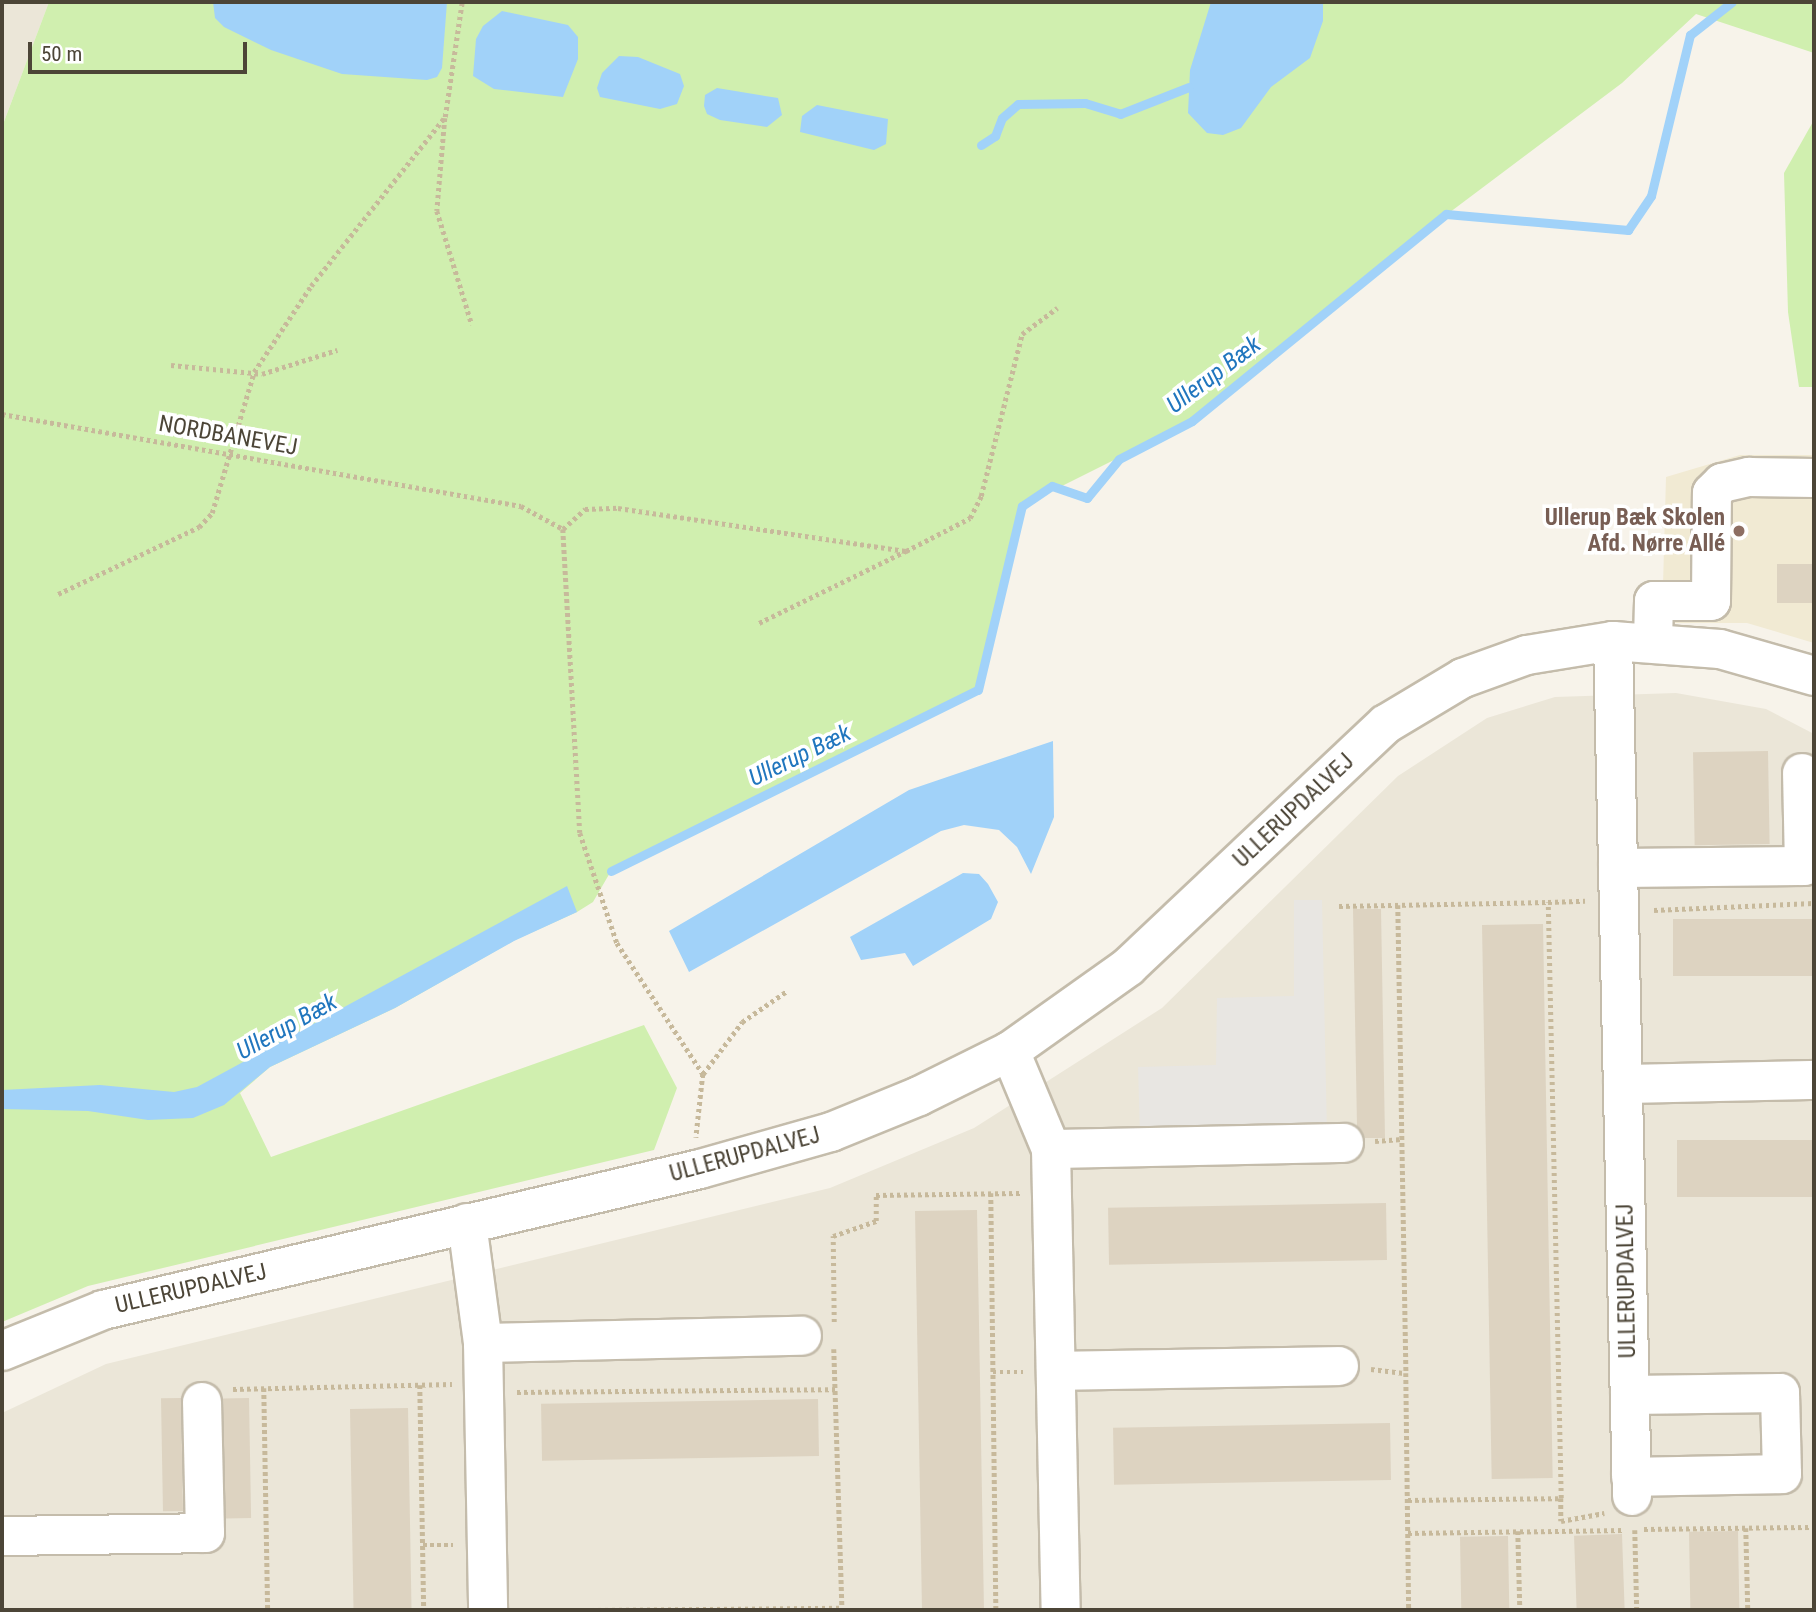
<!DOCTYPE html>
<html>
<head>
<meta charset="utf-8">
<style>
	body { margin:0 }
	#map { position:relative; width:1816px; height:1612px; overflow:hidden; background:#f7f3ea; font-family:"Roboto Condensed",sans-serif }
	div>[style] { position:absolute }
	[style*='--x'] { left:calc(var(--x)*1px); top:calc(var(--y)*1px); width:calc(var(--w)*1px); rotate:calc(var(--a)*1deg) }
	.residential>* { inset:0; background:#ebe6d8 }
	.education>* { inset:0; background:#f1ead3 }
	.green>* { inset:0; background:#d0efaf }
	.parking>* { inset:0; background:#e8e6e2 }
	.water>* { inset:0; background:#a1d2f9 }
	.stream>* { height:9px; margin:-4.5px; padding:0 4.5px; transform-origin:4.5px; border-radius:4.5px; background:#a1d2f9 }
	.building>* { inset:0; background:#ddd3c1; transform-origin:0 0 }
	.path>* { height:4.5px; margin-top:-2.25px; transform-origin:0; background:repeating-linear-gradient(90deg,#c7b99b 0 3.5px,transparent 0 7px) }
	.roads { filter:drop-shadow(2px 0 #c4bcab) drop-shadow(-2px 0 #c4bcab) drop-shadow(0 2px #c4bcab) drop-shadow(0 -2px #c4bcab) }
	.minor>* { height:38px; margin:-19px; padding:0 19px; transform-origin:19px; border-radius:19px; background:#fff }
	.dots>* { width:19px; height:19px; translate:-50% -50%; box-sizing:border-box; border:4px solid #fff; border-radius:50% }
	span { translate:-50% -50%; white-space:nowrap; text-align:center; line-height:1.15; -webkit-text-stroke:7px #fff; paint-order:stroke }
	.street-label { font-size:23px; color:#4c4537 }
	.education-label { font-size:23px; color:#785e54; font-weight:700 }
	.right { translate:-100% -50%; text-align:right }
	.water-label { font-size:24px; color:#2076be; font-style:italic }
	.frame { position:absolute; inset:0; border:4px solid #4c4537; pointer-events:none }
	.scale { position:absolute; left:28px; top:42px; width:219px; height:32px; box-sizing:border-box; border:4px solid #4c4537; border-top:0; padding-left:9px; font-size:21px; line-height:24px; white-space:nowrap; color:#4c4537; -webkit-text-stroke:5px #fff; paint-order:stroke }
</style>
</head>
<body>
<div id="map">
	<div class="residential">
		<i style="clip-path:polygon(2px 2px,49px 2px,2px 127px)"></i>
		<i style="clip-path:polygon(1676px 693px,1766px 709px,1814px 734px,1814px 1610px,2px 1610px,2px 1413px,106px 1364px,830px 1188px,974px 1128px,1162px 1008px,1398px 776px,1487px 718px,1555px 697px)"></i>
	</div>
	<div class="education">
		<i style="clip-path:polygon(1740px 455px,1814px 455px,1814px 643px,1747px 623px,1671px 623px,1663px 585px,1666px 477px)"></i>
	</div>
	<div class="green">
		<i style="clip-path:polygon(49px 2px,1814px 2px,1814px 53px,1696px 14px,1622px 83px,1357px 282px,1192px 421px,1022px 506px,978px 690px,611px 871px,593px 902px,577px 912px,515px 940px,395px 1008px,270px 1067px,240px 1093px,271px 1157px,644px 1025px,677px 1088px,654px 1150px,88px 1286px,2px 1322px,2px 127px)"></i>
		<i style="clip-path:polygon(1814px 120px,1814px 387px,1799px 387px,1788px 312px,1784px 173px)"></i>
	</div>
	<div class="parking">
		<i style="clip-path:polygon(1294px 900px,1322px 900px,1327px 1133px,1140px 1135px,1138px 1067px,1216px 1065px,1217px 998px,1294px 996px)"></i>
	</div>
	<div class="water">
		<i style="clip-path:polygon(213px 2px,447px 2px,442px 68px,437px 77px,427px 80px,342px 74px,271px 50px,224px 27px,215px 18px)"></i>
		<i style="clip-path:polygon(1211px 2px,1323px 2px,1323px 21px,1310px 58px,1271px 87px,1241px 128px,1223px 135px,1207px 133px,1188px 113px,1190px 70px)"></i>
		<i style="clip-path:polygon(502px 11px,568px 25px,578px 37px,578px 59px,563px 97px,494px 89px,473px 76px,476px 39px,483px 26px)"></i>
		<i style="clip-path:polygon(619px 56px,638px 57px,680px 74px,684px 86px,677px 104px,660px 109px,600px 97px,597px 88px,602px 73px)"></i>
		<i style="clip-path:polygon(717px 88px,778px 98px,782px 115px,767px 127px,720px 120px,707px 114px,704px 106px,705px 95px)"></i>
		<i style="clip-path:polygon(817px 105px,888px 119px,886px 144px,874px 150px,800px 132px,802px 116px)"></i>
		<i style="clip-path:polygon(1053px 741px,1054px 817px,1031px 874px,1017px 847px,999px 830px,964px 825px,941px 831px,689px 972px,669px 931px,909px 790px)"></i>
		<i style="clip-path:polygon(963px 873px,979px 874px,988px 884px,998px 902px,991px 919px,913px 966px,905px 953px,861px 960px,850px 937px)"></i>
		<i style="clip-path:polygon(567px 886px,577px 912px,514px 941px,395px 1008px,270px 1067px,224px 1105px,193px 1118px,148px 1120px,88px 1111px,2px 1109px,2px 1090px,100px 1085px,174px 1092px,197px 1087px)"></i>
	</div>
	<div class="stream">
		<i style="--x:981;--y:145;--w:17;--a:-33"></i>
		<i style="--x:995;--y:136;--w:19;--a:-69"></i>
		<i style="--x:1002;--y:118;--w:21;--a:-41"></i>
		<i style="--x:1018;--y:104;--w:67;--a:-0.9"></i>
		<i style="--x:1085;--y:103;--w:37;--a:17"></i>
		<i style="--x:1120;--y:114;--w:74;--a:-21.4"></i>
		<i style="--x:611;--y:871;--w:409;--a:-26.3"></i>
		<i style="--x:978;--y:690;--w:189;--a:-76.6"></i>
		<i style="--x:1022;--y:506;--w:36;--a:-34"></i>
		<i style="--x:1052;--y:486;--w:37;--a:19"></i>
		<i style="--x:1087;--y:498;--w:50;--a:-50.6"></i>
		<i style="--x:1119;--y:459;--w:82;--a:-27.5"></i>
		<i style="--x:1192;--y:421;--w:328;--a:-39.2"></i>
		<i style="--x:1446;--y:214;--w:183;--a:5"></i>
		<i style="--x:1628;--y:230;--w:41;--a:-55.9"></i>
		<i style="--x:1651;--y:196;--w:166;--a:-76.4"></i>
		<i style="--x:1690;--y:35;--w:53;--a:-38.2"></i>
	</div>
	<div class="building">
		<i style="left:1777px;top:564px;width:37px;height:39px"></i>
		<i style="left:1768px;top:751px;width:93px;height:75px;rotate:89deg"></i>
		<i style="clip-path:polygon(1353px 909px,1381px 909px,1385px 1138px,1365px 1138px,1357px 1126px)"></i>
		<i style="left:1814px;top:919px;width:57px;height:141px;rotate:90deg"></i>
		<i style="left:1543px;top:924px;width:554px;height:61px;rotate:89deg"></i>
		<i style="left:1814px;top:1140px;width:57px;height:137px;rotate:90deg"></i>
		<i style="left:1386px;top:1203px;width:57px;height:278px;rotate:89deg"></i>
		<i style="left:977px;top:1210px;width:400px;height:62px;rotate:89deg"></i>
		<i style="left:181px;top:1398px;width:113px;height:20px;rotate:89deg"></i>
		<i style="left:249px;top:1398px;width:120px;height:26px;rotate:89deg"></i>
		<i style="left:818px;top:1399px;width:57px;height:277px;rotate:89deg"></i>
		<i style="left:408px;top:1408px;width:202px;height:58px;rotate:89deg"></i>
		<i style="left:1390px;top:1423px;width:57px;height:277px;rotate:89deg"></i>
		<i style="left:1738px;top:1531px;width:79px;height:49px;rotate:89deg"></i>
		<i style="left:1622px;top:1534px;width:76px;height:48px;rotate:88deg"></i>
		<i style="left:1508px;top:1536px;width:74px;height:48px;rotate:89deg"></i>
	</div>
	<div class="path">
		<i style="--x:445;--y:118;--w:93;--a:94.9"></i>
		<i style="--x:437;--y:211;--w:119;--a:72.9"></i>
		<i style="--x:171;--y:365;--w:91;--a:5.6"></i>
		<i style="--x:262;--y:374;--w:79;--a:-17.7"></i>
		<i style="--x:2;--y:414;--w:527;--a:10.05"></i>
		<i style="--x:521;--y:506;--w:48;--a:28.7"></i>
		<i style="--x:563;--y:529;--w:304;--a:86.8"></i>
		<i style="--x:580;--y:833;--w:116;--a:71.4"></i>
		<i style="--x:617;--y:943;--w:157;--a:56.7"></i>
		<i style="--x:703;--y:1074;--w:64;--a:96.2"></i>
		<i style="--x:563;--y:529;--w:30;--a:-42"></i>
		<i style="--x:585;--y:509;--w:33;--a:-2"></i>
		<i style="--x:618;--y:508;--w:291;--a:8.5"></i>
		<i style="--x:906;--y:551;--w:72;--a:-27.3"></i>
		<i style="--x:970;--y:518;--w:25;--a:-63"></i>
		<i style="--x:981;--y:496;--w:167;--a:-75.8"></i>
		<i style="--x:1022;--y:334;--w:44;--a:-36.6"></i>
		<i style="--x:58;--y:594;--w:156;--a:-25.4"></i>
		<i style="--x:199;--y:527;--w:19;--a:-47"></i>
		<i style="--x:212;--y:513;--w:147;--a:-73.4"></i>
		<i style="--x:254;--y:372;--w:103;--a:-56.5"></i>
		<i style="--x:311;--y:286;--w:216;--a:-51.6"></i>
		<i style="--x:445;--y:117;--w:116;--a:-81.6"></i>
		<i style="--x:759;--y:623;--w:164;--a:-26.1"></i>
		<i style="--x:1398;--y:905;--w:468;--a:89"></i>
		<i style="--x:1339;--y:906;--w:209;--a:-1.1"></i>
		<i style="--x:1654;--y:910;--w:160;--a:-2.5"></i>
		<i style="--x:703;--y:1074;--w:65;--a:-53.1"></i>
		<i style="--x:742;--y:1022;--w:55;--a:-34.6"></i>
		<i style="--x:1375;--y:1141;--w:27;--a:-4"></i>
		<i style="--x:991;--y:1193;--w:417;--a:89.3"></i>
		<i style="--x:834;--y:1322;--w:86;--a:-90.7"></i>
		<i style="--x:833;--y:1236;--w:46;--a:-19.2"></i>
		<i style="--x:876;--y:1221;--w:26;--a:-90"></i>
		<i style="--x:876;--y:1195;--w:144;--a:-0.8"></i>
		<i style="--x:834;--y:1349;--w:261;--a:88.2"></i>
		<i style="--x:1371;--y:1369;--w:35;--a:7"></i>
		<i style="--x:1406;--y:1373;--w:237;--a:89.3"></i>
		<i style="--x:993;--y:1372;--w:30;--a:0"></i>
		<i style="--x:420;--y:1385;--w:225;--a:89"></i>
		<i style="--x:264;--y:1388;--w:222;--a:89"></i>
		<i style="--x:233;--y:1389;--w:219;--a:-1.3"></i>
		<i style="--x:517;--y:1392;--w:318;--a:-0.5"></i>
		<i style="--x:1561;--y:1498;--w:23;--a:90"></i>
		<i style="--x:1561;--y:1521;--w:44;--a:-10.5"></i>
		<i style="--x:1408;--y:1500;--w:153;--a:-0.7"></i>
		<i style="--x:1561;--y:1498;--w:596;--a:-91.25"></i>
		<i style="--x:1548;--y:902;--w:37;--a:-2"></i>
		<i style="--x:1746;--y:1528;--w:82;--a:88.6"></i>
		<i style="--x:1644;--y:1529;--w:170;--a:-0.7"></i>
		<i style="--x:1635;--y:1530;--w:80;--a:88.6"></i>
		<i style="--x:1518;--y:1531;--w:79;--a:88.5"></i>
		<i style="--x:1408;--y:1533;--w:216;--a:-0.8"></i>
		<i style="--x:423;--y:1545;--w:30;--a:0"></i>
		<i style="--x:591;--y:1610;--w:251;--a:-0.5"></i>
	</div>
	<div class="roads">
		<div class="minor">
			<i style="--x:1613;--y:641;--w:855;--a:88.73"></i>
			<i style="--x:1653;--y:642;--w:41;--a:-88.6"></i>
			<i style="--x:1654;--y:601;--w:57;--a:0"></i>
			<i style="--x:1711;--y:601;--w:108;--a:-89.5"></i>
			<i style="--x:1712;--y:493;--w:14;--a:-45"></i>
			<i style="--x:1722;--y:483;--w:28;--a:-13"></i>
			<i style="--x:1749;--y:477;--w:65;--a:0.9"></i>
			<i style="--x:1618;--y:868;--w:186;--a:-0.6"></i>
			<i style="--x:1804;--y:866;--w:93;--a:-91.2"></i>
			<i style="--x:1010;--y:1051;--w:106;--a:67.3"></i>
			<i style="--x:1051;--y:1149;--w:461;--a:88.8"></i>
			<i style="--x:1623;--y:1084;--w:191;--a:-1.2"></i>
			<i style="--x:1051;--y:1149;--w:293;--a:-1.2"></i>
			<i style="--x:467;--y:1223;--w:121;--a:82.4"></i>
			<i style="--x:483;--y:1343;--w:267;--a:88.9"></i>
			<i style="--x:483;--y:1343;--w:319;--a:-1.3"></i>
			<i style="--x:2;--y:1351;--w:109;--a:-22.1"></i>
			<i style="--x:103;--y:1310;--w:613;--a:-13.29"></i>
			<i style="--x:700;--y:1169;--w:136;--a:-15.8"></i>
			<i style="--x:831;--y:1132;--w:95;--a:-22.2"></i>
			<i style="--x:919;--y:1096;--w:102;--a:-26.3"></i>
			<i style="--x:1010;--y:1051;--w:145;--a:-35.4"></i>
			<i style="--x:1128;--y:967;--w:354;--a:-43.3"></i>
			<i style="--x:1386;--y:724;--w:90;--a:-30.9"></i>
			<i style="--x:1463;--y:678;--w:68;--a:-19.8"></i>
			<i style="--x:1527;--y:655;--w:87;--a:-9.2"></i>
			<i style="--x:1613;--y:641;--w:107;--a:4.3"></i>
			<i style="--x:1720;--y:649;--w:98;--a:16"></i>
			<i style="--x:1056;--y:1371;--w:283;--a:-1"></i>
			<i style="--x:1630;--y:1395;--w:150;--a:-0.8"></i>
			<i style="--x:1780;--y:1393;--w:81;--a:88.6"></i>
			<i style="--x:1782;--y:1474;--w:151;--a:178.9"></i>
			<i style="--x:2;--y:1536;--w:203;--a:-0.8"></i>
			<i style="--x:205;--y:1533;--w:131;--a:-91.3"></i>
		</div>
	</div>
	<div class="dots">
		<i style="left:1739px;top:531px;background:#8d6e63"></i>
	</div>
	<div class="street-label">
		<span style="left:228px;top:436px;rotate:10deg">NORDBANEVEJ</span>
		<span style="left:1294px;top:811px;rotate:-43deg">ULLERUPDALVEJ</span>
		<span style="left:745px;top:1155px;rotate:-15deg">ULLERUPDALVEJ</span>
		<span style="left:1627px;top:1281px;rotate:-91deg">ULLERUPDALVEJ</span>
		<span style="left:191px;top:1289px;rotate:-13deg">ULLERUPDALVEJ</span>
	</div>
	<div class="education-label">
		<span class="right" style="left:1725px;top:531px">Ullerup Bæk Skolen<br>Afd. Nørre Allé</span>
	</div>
	<div class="water-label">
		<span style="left:1214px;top:375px;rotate:-37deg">Ullerup Bæk</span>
		<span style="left:800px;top:756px;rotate:-26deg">Ullerup Bæk</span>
		<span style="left:287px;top:1027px;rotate:-29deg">Ullerup Bæk</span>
	</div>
	<div class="frame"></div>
	<div class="scale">50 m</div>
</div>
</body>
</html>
